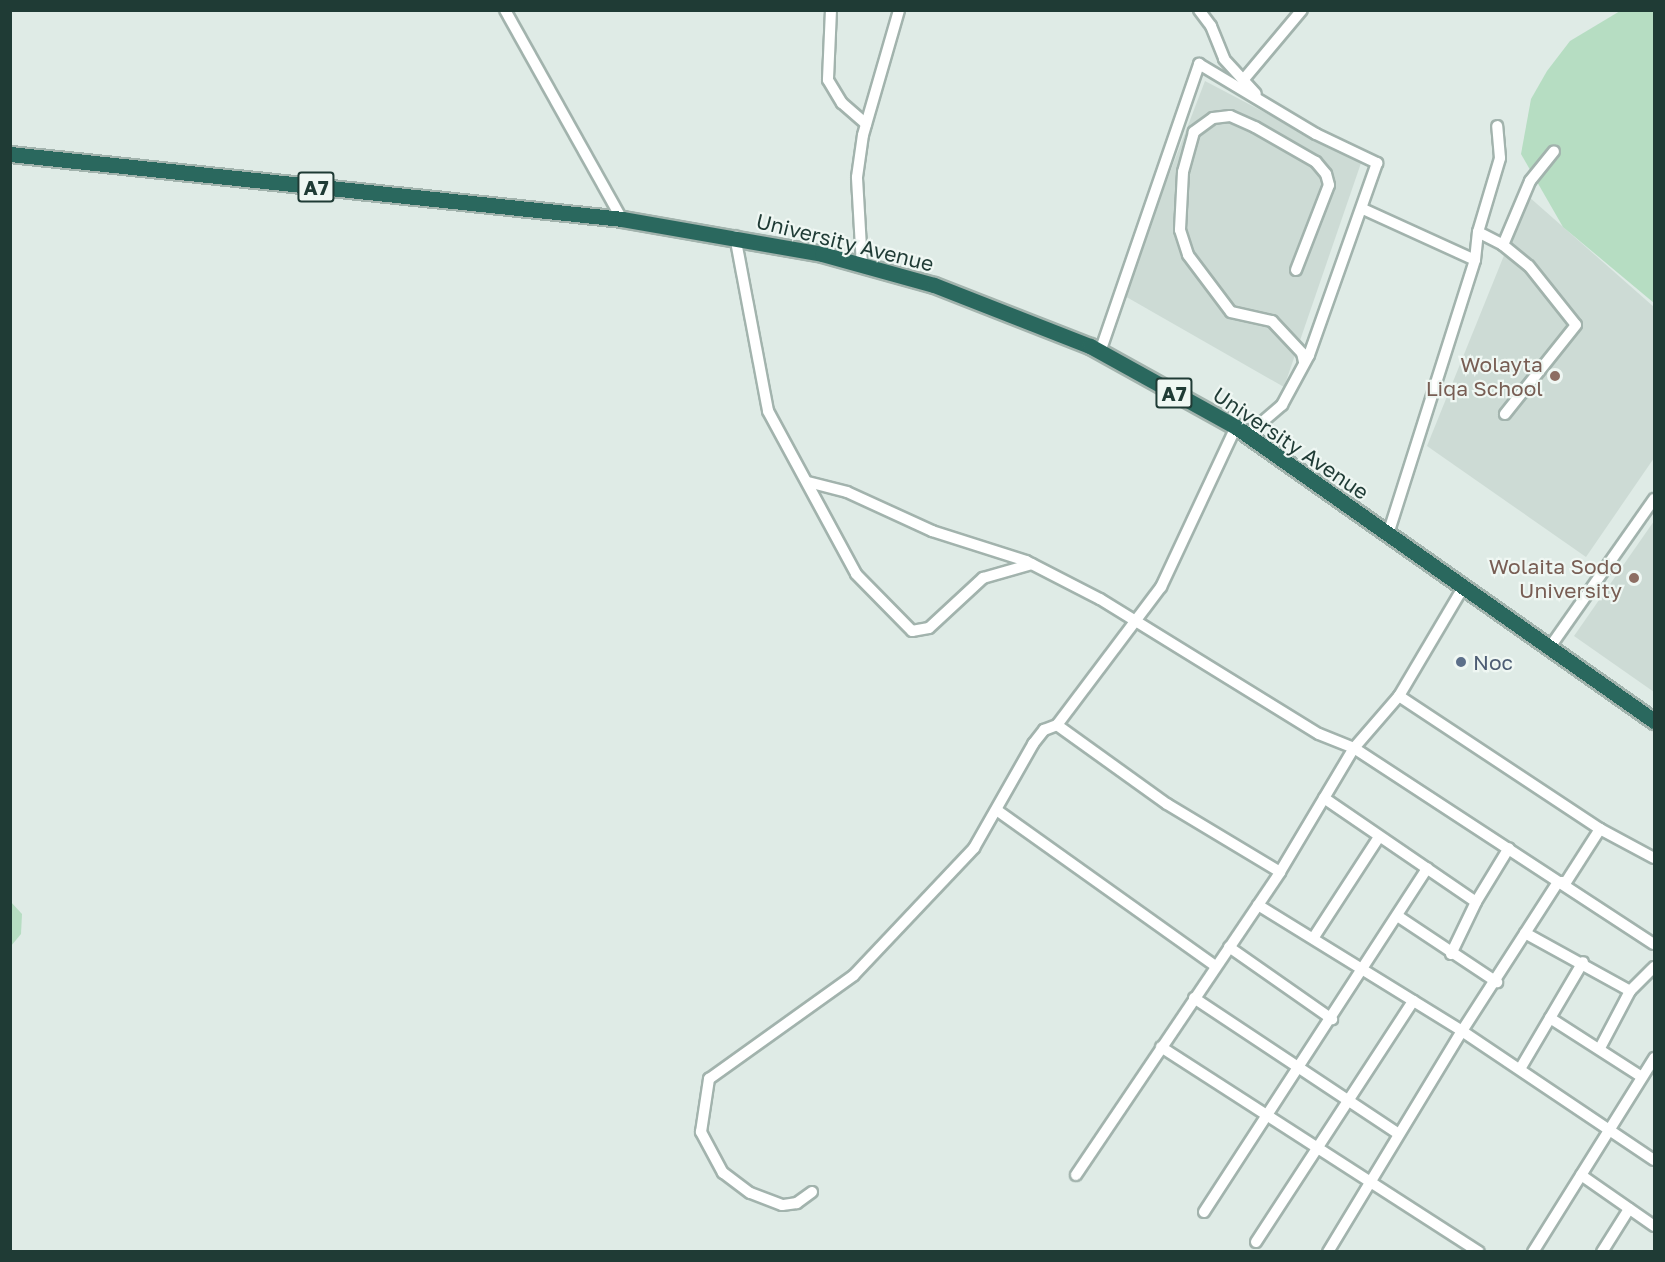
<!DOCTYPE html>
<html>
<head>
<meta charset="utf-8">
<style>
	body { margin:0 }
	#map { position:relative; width:1665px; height:1262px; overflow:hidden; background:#dfebe6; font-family:"Golos Text",sans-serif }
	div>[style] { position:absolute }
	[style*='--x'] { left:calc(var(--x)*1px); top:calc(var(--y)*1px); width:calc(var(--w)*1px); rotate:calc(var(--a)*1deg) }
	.built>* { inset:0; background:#cddbd5 }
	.green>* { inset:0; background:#b6ddc2 }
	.roads { filter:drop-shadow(2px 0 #a2b3ad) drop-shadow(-2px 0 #a2b3ad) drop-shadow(0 2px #a2b3ad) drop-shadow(0 -2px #a2b3ad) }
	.minor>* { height:10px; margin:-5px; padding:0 5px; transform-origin:5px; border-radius:5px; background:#fff }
	.highway>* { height:15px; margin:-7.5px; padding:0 7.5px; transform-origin:7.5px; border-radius:7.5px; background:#2a685e }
	.dots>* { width:16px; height:16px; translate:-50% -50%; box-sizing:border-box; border:3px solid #eff7f3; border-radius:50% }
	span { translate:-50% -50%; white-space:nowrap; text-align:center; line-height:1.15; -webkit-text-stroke:4.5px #eff7f3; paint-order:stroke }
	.shield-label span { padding:2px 4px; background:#eff7f3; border:2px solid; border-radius:4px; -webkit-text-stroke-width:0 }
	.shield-label { font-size:20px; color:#1f3b35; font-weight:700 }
	.street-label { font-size:21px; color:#1f3b35 }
	.education-label { font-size:21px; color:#785e54 }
	.right { translate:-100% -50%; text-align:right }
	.service-label { font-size:21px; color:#4e5e75 }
	.left { translate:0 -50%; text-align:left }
	.frame { position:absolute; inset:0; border:12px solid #1f3b35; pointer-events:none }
</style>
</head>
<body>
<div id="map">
	<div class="built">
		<i style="clip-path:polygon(1205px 81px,1361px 163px,1284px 387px,1123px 295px)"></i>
		<i style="clip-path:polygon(1528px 196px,1654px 307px,1654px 458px,1586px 557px,1427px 446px)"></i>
		<i style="clip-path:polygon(1654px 521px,1654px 692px,1574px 636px)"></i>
	</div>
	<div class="green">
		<i style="clip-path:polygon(1620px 11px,1654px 11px,1654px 303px,1563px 227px,1521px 154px,1531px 99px,1547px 71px,1570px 41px)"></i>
		<i style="clip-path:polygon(10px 901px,22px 914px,21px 934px,11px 946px)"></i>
	</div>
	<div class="roads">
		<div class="minor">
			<i style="--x:505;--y:10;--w:240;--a:60.8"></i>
			<i style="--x:831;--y:10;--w:70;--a:92.5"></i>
			<i style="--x:828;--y:80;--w:27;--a:59"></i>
			<i style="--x:842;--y:103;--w:32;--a:41"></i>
			<i style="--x:1199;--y:10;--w:20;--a:53"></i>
			<i style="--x:1211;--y:26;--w:35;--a:68"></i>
			<i style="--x:1224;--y:59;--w:47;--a:47.6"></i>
			<i style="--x:1244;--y:79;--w:90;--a:-50"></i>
			<i style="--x:1363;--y:209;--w:123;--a:24.5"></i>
			<i style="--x:1475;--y:260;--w:287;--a:107.6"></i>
			<i style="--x:1478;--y:232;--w:77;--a:-73.4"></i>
			<i style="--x:1500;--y:158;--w:32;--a:-95"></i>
			<i style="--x:735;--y:236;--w:178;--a:79.3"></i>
			<i style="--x:768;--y:411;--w:185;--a:61.6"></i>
			<i style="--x:856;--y:574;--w:80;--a:45.5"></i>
			<i style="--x:912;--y:631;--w:17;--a:-10"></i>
			<i style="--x:929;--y:628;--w:74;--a:-42.8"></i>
			<i style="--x:983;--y:578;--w:51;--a:-15.9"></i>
			<i style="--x:1503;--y:245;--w:33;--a:39"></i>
			<i style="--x:1529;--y:266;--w:75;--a:51.5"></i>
			<i style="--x:1576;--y:325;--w:114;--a:128.6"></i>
			<i style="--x:1475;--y:260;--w:28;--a:-84"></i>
			<i style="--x:1478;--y:232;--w:28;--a:27"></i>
			<i style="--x:1503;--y:245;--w:69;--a:-67.1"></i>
			<i style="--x:1530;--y:181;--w:38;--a:-51"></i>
			<i style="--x:862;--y:265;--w:88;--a:-93.3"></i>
			<i style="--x:857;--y:177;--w:42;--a:-81.9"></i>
			<i style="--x:863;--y:135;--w:130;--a:-73.9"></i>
			<i style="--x:1296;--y:270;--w:91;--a:-68.8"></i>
			<i style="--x:1329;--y:185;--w:11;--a:-105"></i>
			<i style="--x:1326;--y:174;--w:16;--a:-130"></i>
			<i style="--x:1316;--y:162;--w:70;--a:-150.2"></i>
			<i style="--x:1255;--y:127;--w:27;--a:-156"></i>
			<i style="--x:1230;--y:116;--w:17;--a:173"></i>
			<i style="--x:1213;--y:118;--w:24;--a:144"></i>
			<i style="--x:1194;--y:132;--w:41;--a:105.4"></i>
			<i style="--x:1183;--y:172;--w:58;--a:93"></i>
			<i style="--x:1180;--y:230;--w:26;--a:72"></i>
			<i style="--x:1188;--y:255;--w:71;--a:53"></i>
			<i style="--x:1231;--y:312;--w:42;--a:12.4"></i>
			<i style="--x:1272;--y:321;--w:44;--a:46.8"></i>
			<i style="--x:1302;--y:353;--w:9;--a:77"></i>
			<i style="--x:1100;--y:352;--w:305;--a:-71"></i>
			<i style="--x:1199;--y:64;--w:136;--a:30.9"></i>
			<i style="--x:1316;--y:134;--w:68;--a:25.4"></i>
			<i style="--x:1377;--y:163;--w:204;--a:109.5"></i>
			<i style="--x:1309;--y:355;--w:57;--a:118.4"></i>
			<i style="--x:1282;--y:405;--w:46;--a:139.4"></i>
			<i style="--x:808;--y:482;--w:40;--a:14.4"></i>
			<i style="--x:847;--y:492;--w:94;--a:24.6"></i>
			<i style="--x:932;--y:531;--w:99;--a:17.7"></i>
			<i style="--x:1026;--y:561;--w:83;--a:27.2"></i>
			<i style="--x:1100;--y:599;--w:257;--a:31.7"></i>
			<i style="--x:1319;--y:734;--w:38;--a:22"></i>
			<i style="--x:1354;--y:748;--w:358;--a:33.2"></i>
			<i style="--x:1550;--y:647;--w:181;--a:-54.9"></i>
			<i style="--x:1399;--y:696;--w:241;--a:33.5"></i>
			<i style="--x:1600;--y:829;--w:61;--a:28.2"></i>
			<i style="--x:1057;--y:725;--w:135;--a:35.7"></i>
			<i style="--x:1167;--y:804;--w:132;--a:31"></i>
			<i style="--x:1324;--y:798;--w:184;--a:34.4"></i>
			<i style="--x:1476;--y:902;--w:63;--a:-58.6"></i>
			<i style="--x:998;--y:811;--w:265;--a:35.5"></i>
			<i style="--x:1258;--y:905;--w:240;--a:31.7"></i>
			<i style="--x:1462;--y:1031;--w:231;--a:33.9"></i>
			<i style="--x:1399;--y:917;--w:118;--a:33.6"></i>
			<i style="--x:1525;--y:933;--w:120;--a:28.9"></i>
			<i style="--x:1314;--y:937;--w:119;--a:-57"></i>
			<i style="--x:1229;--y:947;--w:126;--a:35"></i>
			<i style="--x:1451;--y:954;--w:58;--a:-64.3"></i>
			<i style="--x:1194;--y:998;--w:244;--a:33.6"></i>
			<i style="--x:1550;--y:1018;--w:109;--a:32.7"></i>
			<i style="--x:1161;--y:1047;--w:378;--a:32.8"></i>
			<i style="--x:1600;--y:1048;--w:64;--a:-62.2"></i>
			<i style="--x:1630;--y:991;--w:34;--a:-45"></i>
			<i style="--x:1520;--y:1069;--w:124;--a:-59.5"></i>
			<i style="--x:1076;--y:1175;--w:365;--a:-56"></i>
			<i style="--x:1280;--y:872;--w:144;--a:-59.2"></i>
			<i style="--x:1354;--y:748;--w:69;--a:-49.1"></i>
			<i style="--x:1399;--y:696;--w:128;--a:-59.4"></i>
			<i style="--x:1581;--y:1175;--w:89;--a:34.9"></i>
			<i style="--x:812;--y:1192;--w:19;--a:144"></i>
			<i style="--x:797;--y:1203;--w:15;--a:172"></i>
			<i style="--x:782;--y:1205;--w:34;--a:-159"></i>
			<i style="--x:750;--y:1193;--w:34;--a:-143"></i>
			<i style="--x:723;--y:1173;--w:47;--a:-118.2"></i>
			<i style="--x:701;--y:1132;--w:54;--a:-81.4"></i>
			<i style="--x:709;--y:1079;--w:178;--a:-35.6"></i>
			<i style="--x:854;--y:975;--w:175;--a:-46.6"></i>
			<i style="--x:974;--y:848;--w:120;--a:-60.4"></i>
			<i style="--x:1033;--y:744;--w:18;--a:-52"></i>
			<i style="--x:1044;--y:730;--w:14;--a:-21"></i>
			<i style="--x:1057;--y:725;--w:173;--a:-53"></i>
			<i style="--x:1161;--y:587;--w:177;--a:-64.9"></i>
			<i style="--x:1204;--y:1212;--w:410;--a:-57"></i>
			<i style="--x:1256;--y:1242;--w:288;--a:-56.9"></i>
			<i style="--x:1328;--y:1252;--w:258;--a:-58.8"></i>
			<i style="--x:1462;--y:1031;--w:177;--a:-57.2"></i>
			<i style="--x:1558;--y:882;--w:8;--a:0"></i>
			<i style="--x:1566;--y:882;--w:63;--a:-57.3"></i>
			<i style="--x:1533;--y:1252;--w:229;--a:-58"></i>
			<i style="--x:1602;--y:1252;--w:51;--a:-57.9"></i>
		</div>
		<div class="highway">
			<i style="--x:10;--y:154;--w:615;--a:6.06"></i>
			<i style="--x:622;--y:219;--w:203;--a:9.9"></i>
			<i style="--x:822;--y:254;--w:116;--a:15.5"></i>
			<i style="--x:934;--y:285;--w:168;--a:21.4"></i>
			<i style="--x:1090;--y:346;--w:167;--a:29"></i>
			<i style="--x:1236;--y:427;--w:511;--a:35.12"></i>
		</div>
	</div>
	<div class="dots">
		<i style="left:1555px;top:376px;background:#8d6e63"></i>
		<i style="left:1634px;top:578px;background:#8d6e63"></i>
		<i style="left:1461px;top:662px;background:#5c6f8a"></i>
	</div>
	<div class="shield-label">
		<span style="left:316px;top:187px">A7</span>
		<span style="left:1174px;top:393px">A7</span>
	</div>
	<div class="street-label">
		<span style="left:845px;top:242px;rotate:14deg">University Avenue</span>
		<span style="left:1291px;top:443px;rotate:34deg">University Avenue</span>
	</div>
	<div class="education-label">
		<span class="right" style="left:1543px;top:376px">Wolayta<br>Liqa School</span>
		<span class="right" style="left:1622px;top:578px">Wolaita Sodo<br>University</span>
	</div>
	<div class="service-label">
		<span class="left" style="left:1473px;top:662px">Noc</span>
	</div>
	<div class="frame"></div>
</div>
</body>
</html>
